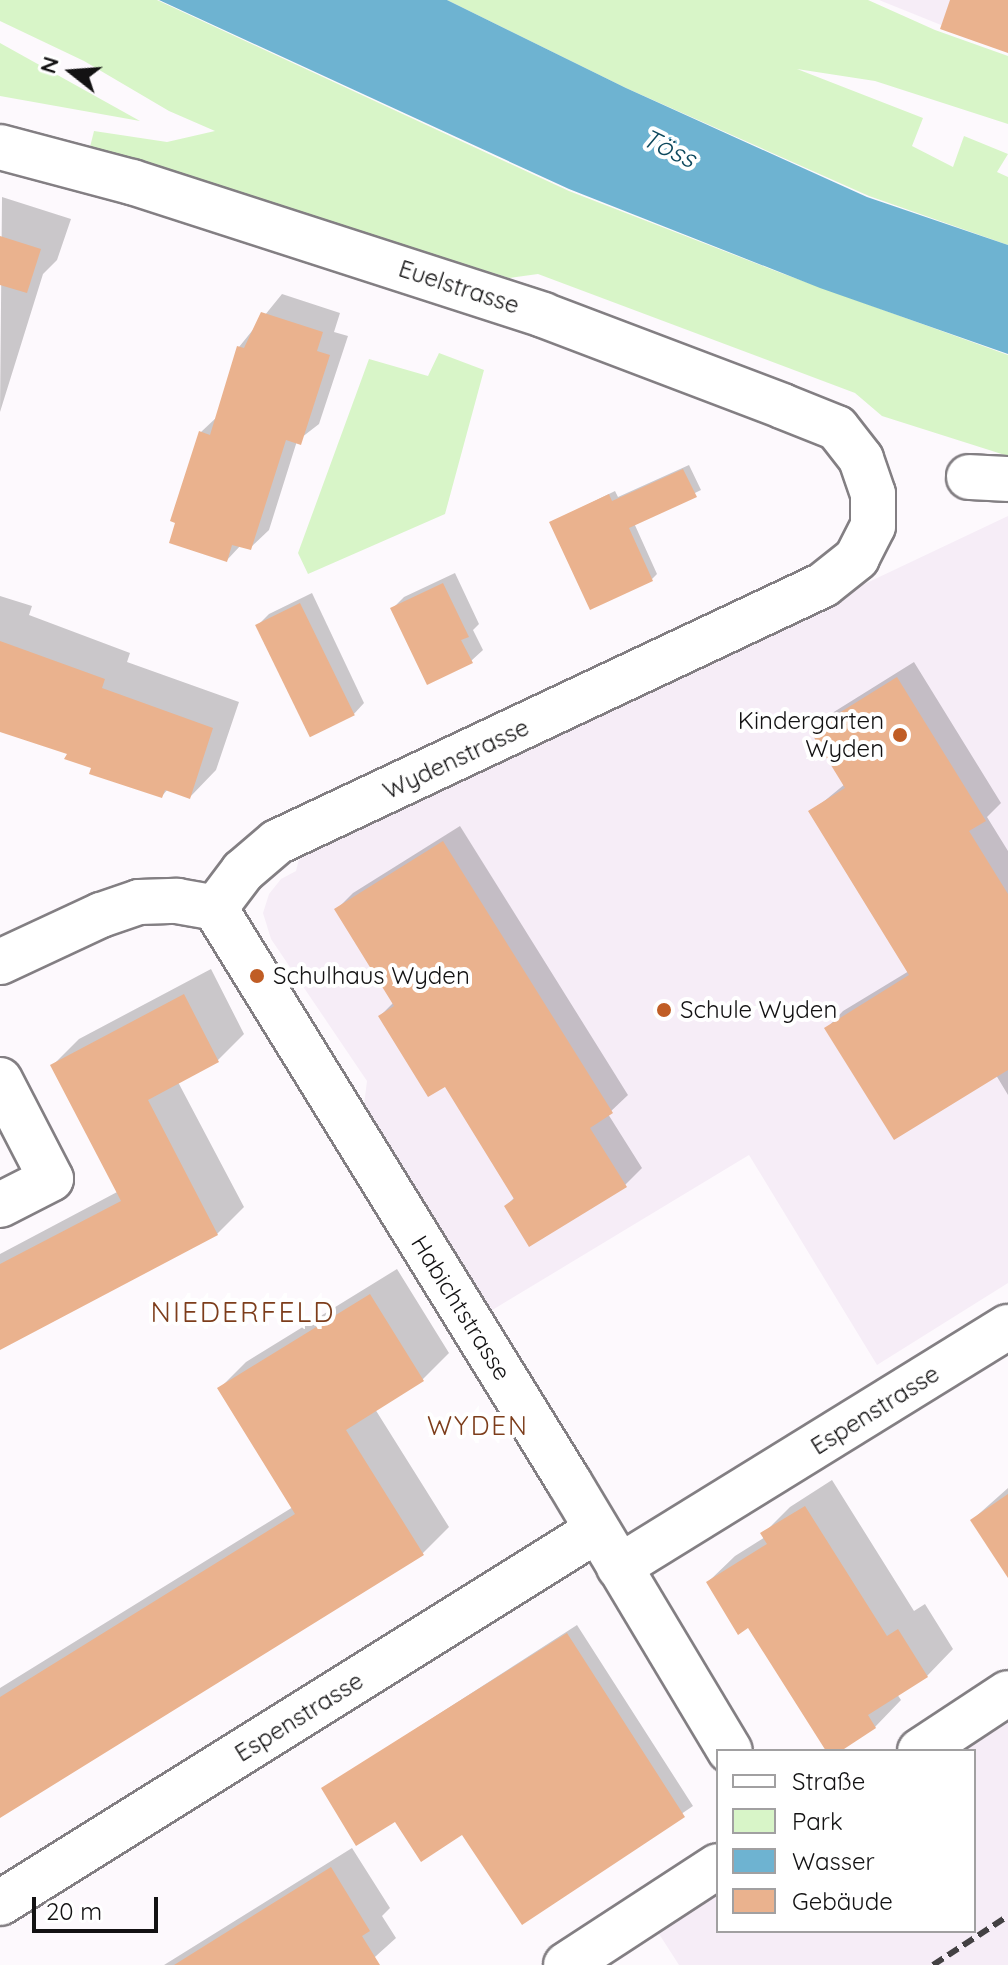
<!DOCTYPE html>
<html>
<head>
<meta charset="utf-8">
<style>
	body { margin:0 }
	#map { position:relative; width:1008px; height:1965px; overflow:hidden; background:#fdf9fd; font-family:Quicksand,sans-serif }
	div>[style] { position:absolute }
	[style*='--x'] { left:calc(var(--x)*1px); top:calc(var(--y)*1px); width:calc(var(--w)*1px); rotate:calc(var(--a)*1deg) }
	.built>* { inset:0; background:#f6edf7 }
	.green>* { inset:0; background:#d8f5c8 }
	.water>* { inset:0; background:#6eb3d1 }
	.shadow>* { inset:0; background:#0003 }
	.building>* { inset:0; background:#eab28e; transform-origin:0 0 }
	.roads { filter:drop-shadow(2px 0 #837f83) drop-shadow(-2px 0 #837f83) drop-shadow(0 2px #837f83) drop-shadow(0 -2px #837f83) }
	.minor>* { height:44px; margin:-22px; padding:0 22px; transform-origin:22px; border-radius:22px; background:#fff }
	.rail>* { height:6px; margin-top:-3px; transform-origin:0; background:repeating-linear-gradient(90deg,#434143 0 12px,transparent 0 18px) }
	.dots>* { width:22px; height:22px; translate:-50% -50%; box-sizing:border-box; border:4px solid #fff; border-radius:50% }
	span { translate:-50% -50%; white-space:nowrap; text-align:center; line-height:1.15; -webkit-text-stroke:8px #fff; paint-order:stroke }
	.street-label { font-size:24px; color:#131213 }
	.poi-label { font-size:24px; color:#131213 }
	.right { translate:-100% -50%; text-align:right }
	.left { translate:0 -50%; text-align:left }
	.water-label { font-size:26px; color:#0d485d; font-style:italic }
	.neighbourhood-label { font-size:26px; color:#7d3d1b; letter-spacing:2px }
	.quarter-label { font-size:28px; color:#7d3d1b; letter-spacing:2px }
	.legend { position:absolute; left:716px; top:1749px; width:260px; height:184px; box-sizing:border-box; background:#fff; border:2px solid #a1a0a1; margin:0; padding:10px 14px; list-style:none; font-size:24px; color:#131213 }
	.legend li { display:flex; align-items:center; gap:16px; height:40px }
	.legend b { width:40px; border:2px solid #a1a0a1 }
	.north { position:absolute; left:32px; top:32px; width:80px; height:80px; -webkit-text-stroke:6px #fff; paint-order:stroke; rotate:287deg; font-size:22px; font-weight:700; line-height:32px; text-align:center; color:#131213 }
	.north::after { content:''; display:block; margin:auto; width:28px; height:36px; background:#131213; clip-path:polygon(50% 0,100% 100%,50% 72%,0 100%) }
	.scale { position:absolute; left:32px; top:1897px; width:126px; height:36px; box-sizing:border-box; border:4px solid #131213; border-top:0; padding-left:10px; font-size:24px; line-height:28px; white-space:nowrap; color:#131213; -webkit-text-stroke:6px #fff; paint-order:stroke }
</style>
</head>
<body>
<div id="map">
	<div class="built">
		<i style="clip-path:polygon(879px 0,1008px 0,1008px 52px)"></i>
		<i style="clip-path:polygon(1008px 516px,1008px 1283px,877px 1365px,749px 1155px,489px 1312px,363px 1113px,367px 1081px,271px 939px,263px 913px,269px 894px,281px 879px,296px 871px,301px 851px)"></i>
		<i style="clip-path:polygon(1008px 1716px,1008px 1965px,679px 1965px,652px 1923px,718px 1879px,718px 1931px,974px 1931px,974px 1751px,955px 1751px)"></i>
	</div>
	<div class="green">
		<i style="clip-path:polygon(0 0,157px 0,569px 191px,781px 273px,1008px 355px,1008px 456px,882px 416px,855px 393px,538px 274px,509px 278px,90px 147px,94px 131px,167px 142px,215px 131px,169px 111px,84px 61px,0 21px)"></i>
		<i style="clip-path:polygon(447px 0,868px 0,935px 30px,1008px 56px,1008px 124px,875px 81px,797px 69px,923px 118px,912px 146px,953px 167px,964px 136px,1008px 154px,997px 172px,1008px 177px,1008px 245px,869px 196px,626px 88px)"></i>
		<i style="clip-path:polygon(0 43px,140px 121px,0 96px)"></i>
		<i style="clip-path:polygon(439px 353px,484px 370px,445px 514px,308px 574px,298px 553px,369px 359px,428px 376px)"></i>
	</div>
	<div class="water">
		<i style="clip-path:polygon(159px 0,447px 0,626px 88px,867px 197px,1008px 245px,1008px 354px,820px 288px,569px 189px)"></i>
	</div>
	<div class="shadow">
		<i style="clip-path:polygon(2px 197px,71px 219px,57px 260px,43px 274px,0 412px)"></i>
		<i style="clip-path:polygon(282px 294px,340px 313px,334px 332px,348px 336px,319px 424px,297px 441px,269px 530px,250px 548px,241px 545px,227px 560px,201px 432px,218px 416px,239px 347px)"></i>
		<i style="clip-path:polygon(689px 465px,701px 490px,634px 523px,657px 574px,652px 579px,552px 522px,615px 491px,618px 497px)"></i>
		<i style="clip-path:polygon(455px 573px,479px 624px,473px 630px,483px 650px,471px 661px,393px 608px,404px 597px)"></i>
		<i style="clip-path:polygon(312px 593px,364px 703px,353px 715px,258px 625px,269px 614px)"></i>
		<i style="clip-path:polygon(0 596px,32px 606px,29px 615px,130px 653px,127px 662px,239px 702px,216px 770px,190px 797px,168px 789px,162px 796px,69px 753px,0 730px)"></i>
		<i style="clip-path:polygon(914px 662px,1001px 803px,987px 817px,1008px 851px,1008px 1095px,996px 1075px,827px 1028px,843px 1011px,909px 971px,811px 812px,845px 784px,813px 732px,829px 715px)"></i>
		<i style="clip-path:polygon(460px 826px,628px 1095px,608px 1114px,642px 1168px,625px 1185px,506px 1206px,515px 1197px,445px 1084px,380px 1016px,394px 1002px,336px 910px,353px 893px)"></i>
		<i style="clip-path:polygon(211px 969px,244px 1034px,218px 1060px,178px 1082px,244px 1207px,217px 1234px,0 1348px,0 1254px,119px 1191px,53px 1065px,79px 1039px)"></i>
		<i style="clip-path:polygon(397px 1269px,449px 1353px,423px 1379px,375px 1409px,449px 1527px,422px 1554px,0 1815px,0 1688px,293px 1507px,220px 1388px,246px 1362px)"></i>
		<i style="clip-path:polygon(832px 1480px,914px 1611px,925px 1604px,953px 1649px,927px 1676px,897px 1694px,901px 1700px,875px 1727px,837px 1751px,828px 1751px,749px 1625px,708px 1582px,735px 1556px,765px 1537px,763px 1534px,790px 1507px)"></i>
		<i style="clip-path:polygon(1008px 1488px,1008px 1575px,972px 1520px)"></i>
		<i style="clip-path:polygon(577px 1625px,693px 1806px,522px 1922px,463px 1832px,396px 1820px,324px 1788px)"></i>
		<i style="clip-path:polygon(352px 1848px,390px 1908px,382px 1916px,396px 1938px,366px 1965px,164px 1965px)"></i>
	</div>
	<div class="building">
		<i style="clip-path:polygon(950px 0,1008px 0,1008px 53px,940px 29px)"></i>
		<i style="clip-path:polygon(0 236px,41px 249px,27px 293px,0 285px)"></i>
		<i style="clip-path:polygon(261px 312px,323px 332px,317px 351px,330px 355px,301px 445px,286px 440px,251px 550px,232px 545px,227px 562px,169px 543px,175px 523px,170px 521px,199px 431px,210px 435px,237px 346px,244px 348px)"></i>
		<i style="clip-path:polygon(683px 469px,697px 497px,629px 528px,653px 581px,590px 610px,549px 522px,609px 494px,612px 501px)"></i>
		<i style="clip-path:polygon(443px 583px,469px 637px,461px 640px,473px 663px,427px 685px,390px 608px)"></i>
		<i style="left:300px;top:603px;width:125px;height:50px;rotate:64deg"></i>
		<i style="clip-path:polygon(0 641px,105px 679px,102px 688px,213px 728px,190px 799px,165px 790px,162px 798px,89px 774px,91px 768px,64px 759px,67px 754px,0 732px)"></i>
		<i style="clip-path:polygon(897px 677px,986px 821px,969px 831px,1008px 894px,1008px 1070px,894px 1140px,824px 1028px,909px 975px,808px 811px,845px 788px,810px 731px)"></i>
		<i style="clip-path:polygon(443px 841px,613px 1113px,590px 1128px,627px 1187px,529px 1247px,504px 1206px,514px 1199px,445px 1087px,428px 1097px,378px 1016px,394px 1006px,334px 909px)"></i>
		<i style="clip-path:polygon(184px 994px,219px 1062px,148px 1100px,218px 1235px,0 1350px,0 1264px,121px 1201px,50px 1065px)"></i>
		<i style="clip-path:polygon(370px 1294px,424px 1381px,346px 1430px,424px 1555px,0 1818px,0 1697px,295px 1514px,217px 1388px)"></i>
		<i style="clip-path:polygon(1008px 1494px,1008px 1578px,970px 1520px)"></i>
		<i style="clip-path:polygon(805px 1506px,887px 1636px,898px 1629px,928px 1677px,868px 1715px,876px 1728px,841px 1751px,826px 1751px,748px 1628px,738px 1635px,706px 1582px,767px 1544px,760px 1533px)"></i>
		<i style="clip-path:polygon(567px 1633px,685px 1817px,522px 1925px,462px 1835px,421px 1862px,395px 1822px,356px 1846px,321px 1788px)"></i>
		<i style="clip-path:polygon(331px 1867px,370px 1931px,362px 1936px,380px 1965px,174px 1965px)"></i>
	</div>
	<div class="roads">
		<div class="minor">
			<i style="--x:0;--y:147;--w:137;--a:14.9"></i>
			<i style="--x:132;--y:182;--w:432;--a:17.9"></i>
			<i style="--x:543;--y:315;--w:256;--a:20.8"></i>
			<i style="--x:782;--y:406;--w:59;--a:21.8"></i>
			<i style="--x:837;--y:428;--w:39;--a:52"></i>
			<i style="--x:861;--y:459;--w:37;--a:71"></i>
			<i style="--x:873;--y:494;--w:32;--a:90"></i>
			<i style="--x:873;--y:526;--w:36;--a:117"></i>
			<i style="--x:857;--y:558;--w:43;--a:141.5"></i>
			<i style="--x:823;--y:585;--w:603;--a:154.79"></i>
			<i style="--x:277;--y:842;--w:45;--a:139.5"></i>
			<i style="--x:243;--y:871;--w:46;--a:127.1"></i>
			<i style="--x:969;--y:477;--w:39;--a:3"></i>
			<i style="--x:215;--y:908;--w:674;--a:58.34"></i>
			<i style="--x:569;--y:1482;--w:313;--a:59.1"></i>
			<i style="--x:0;--y:962;--w:111;--a:-25"></i>
			<i style="--x:101;--y:915;--w:40;--a:-18.9"></i>
			<i style="--x:139;--y:902;--w:38;--a:-2"></i>
			<i style="--x:177;--y:901;--w:39;--a:10"></i>
			<i style="--x:0;--y:1080;--w:111;--a:62.7"></i>
			<i style="--x:51;--y:1179;--w:57;--a:153"></i>
			<i style="--x:619;--y:1567;--w:457;--a:-31.7"></i>
			<i style="--x:920;--y:1751;--w:105;--a:-33.4"></i>
			<i style="--x:0;--y:1903;--w:704;--a:-32"></i>
			<i style="--x:566;--y:1965;--w:181;--a:-33.1"></i>
		</div>
	</div>
	<div class="rail">
		<i style="--x:933;--y:1965;--w:90;--a:-33.2"></i>
	</div>
	<div class="dots">
		<i style="left:900px;top:735px;background:#c05d25"></i>
		<i style="left:257px;top:976px;background:#c05d25"></i>
		<i style="left:664px;top:1010px;background:#c05d25"></i>
	</div>
	<div class="street-label">
		<span style="left:459px;top:287px;rotate:18deg">Euelstrasse</span>
		<span style="left:456px;top:759px;rotate:-25deg">Wydenstrasse</span>
		<span style="left:461px;top:1308px;rotate:58deg">Habichtstrasse</span>
		<span style="left:875px;top:1410px;rotate:-32deg">Espenstrasse</span>
		<span style="left:299px;top:1717px;rotate:-32deg">Espenstrasse</span>
	</div>
	<div class="poi-label">
		<span class="right" style="left:884px;top:735px">Kindergarten<br>Wyden</span>
		<span class="left" style="left:273px;top:976px">Schulhaus Wyden</span>
		<span class="left" style="left:680px;top:1010px">Schule Wyden</span>
	</div>
	<div class="water-label">
		<span style="left:669px;top:148px;rotate:26deg">Töss</span>
	</div>
	<div class="neighbourhood-label">
		<span style="left:478px;top:1426px">WYDEN</span>
	</div>
	<div class="quarter-label">
		<span style="left:243px;top:1312px">NIEDERFELD</span>
	</div>
	<ul class="legend">
	<li><b style="height:10px;background:#fff"></b>Straße</li>
	<li><b style="height:22px;background:#d8f5c8"></b>Park</li>
	<li><b style="height:22px;background:#6eb3d1"></b>Wasser</li>
	<li><b style="height:22px;background:#eab28e"></b>Gebäude</li>
	</ul>
	<div class="north">N</div>
	<div class="scale">20 m</div>
</div>
</body>
</html>
